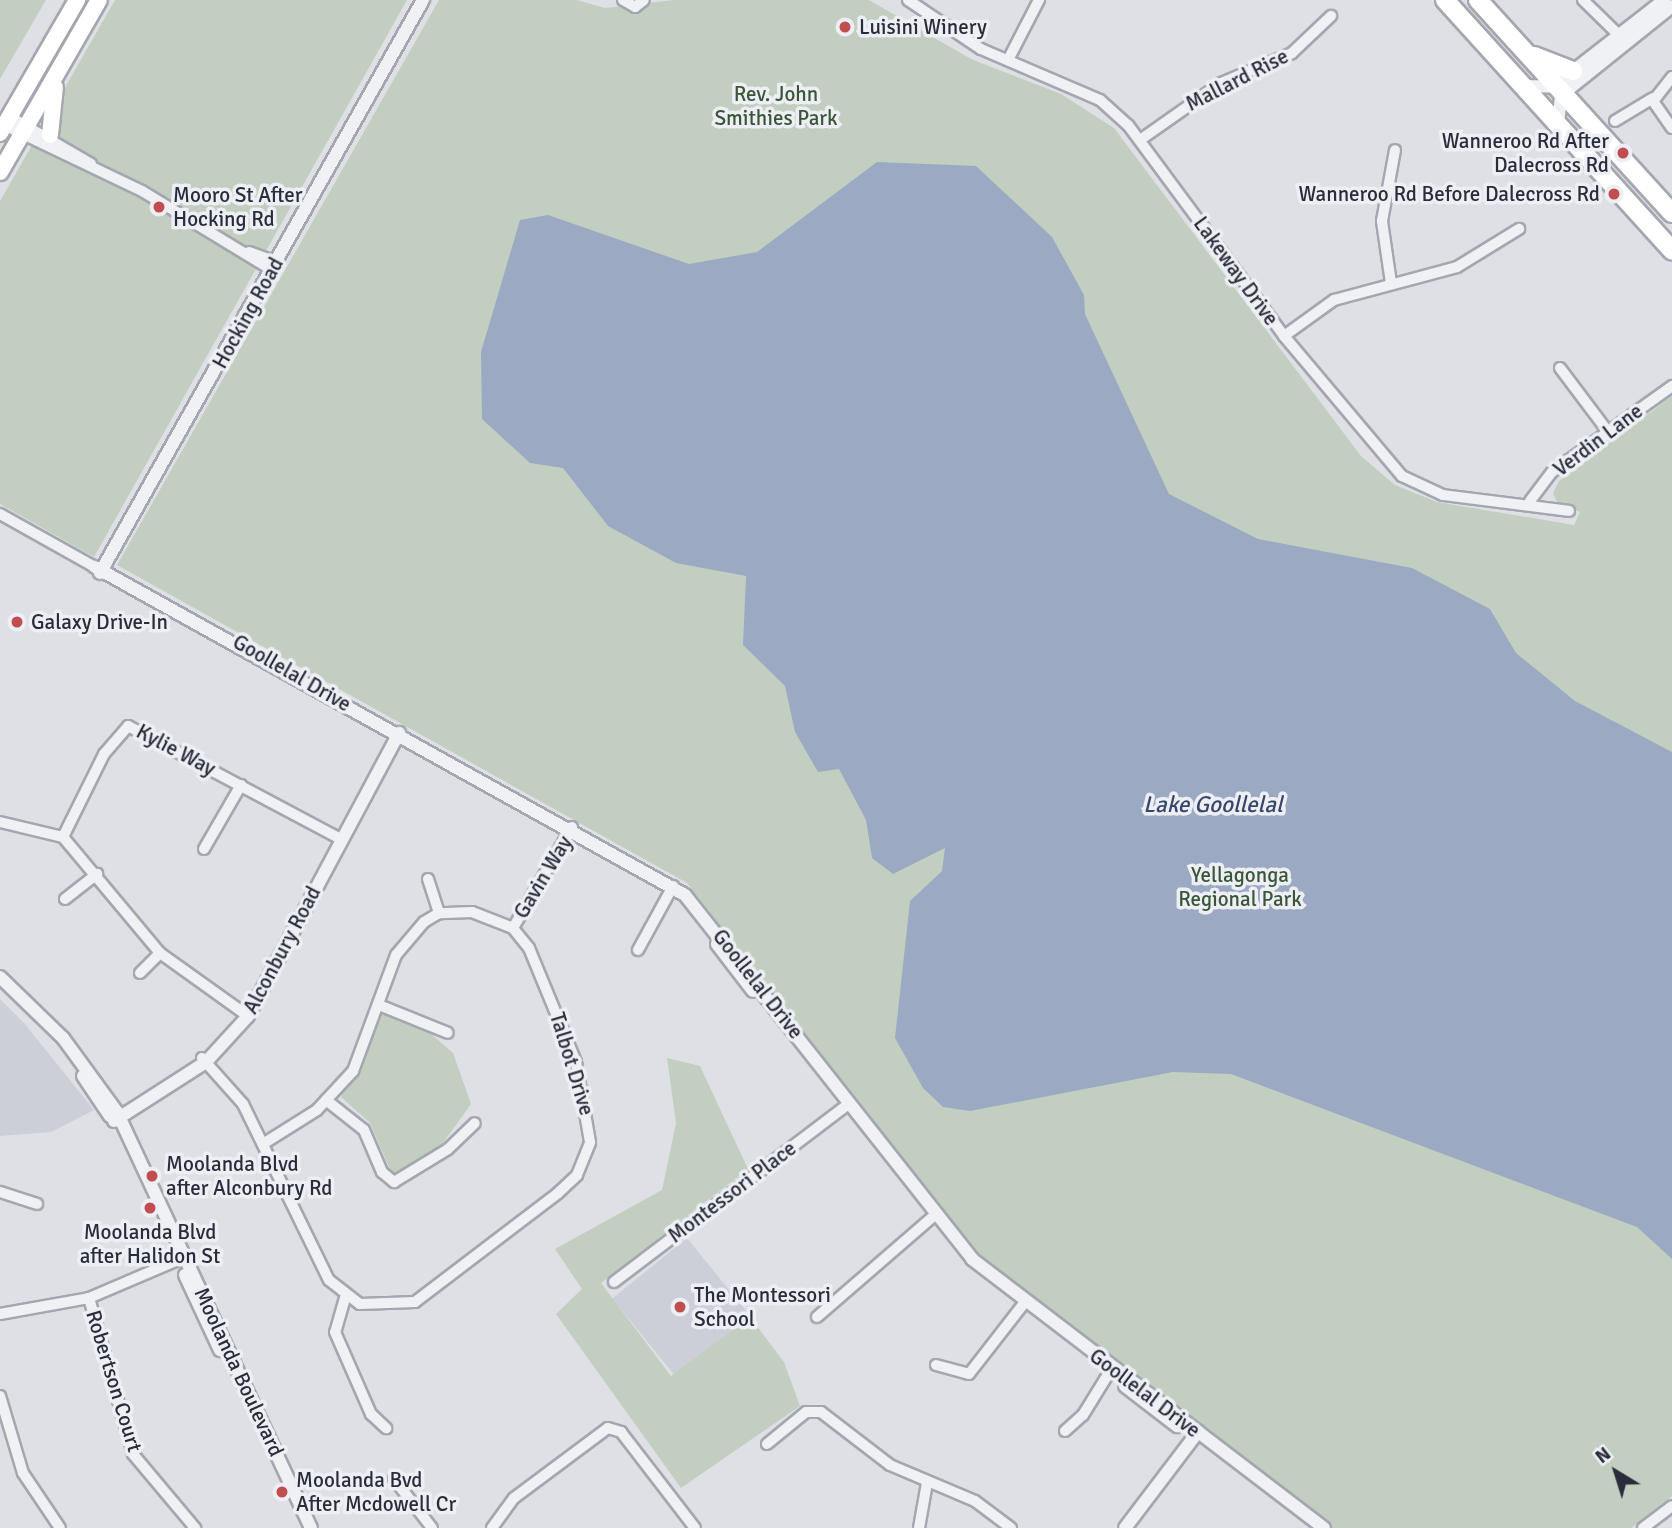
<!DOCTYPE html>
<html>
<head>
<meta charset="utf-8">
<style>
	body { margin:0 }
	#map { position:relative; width:1672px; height:1528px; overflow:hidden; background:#dee0e6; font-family:Signika,sans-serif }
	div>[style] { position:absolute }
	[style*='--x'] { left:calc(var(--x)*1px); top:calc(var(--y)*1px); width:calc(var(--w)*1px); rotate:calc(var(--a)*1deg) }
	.built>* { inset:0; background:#cccfd7; transform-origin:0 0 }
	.green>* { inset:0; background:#c2cfc0 }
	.water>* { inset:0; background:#9ca9c3 }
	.roads { filter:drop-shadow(2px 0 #a4a7af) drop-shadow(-2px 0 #a4a7af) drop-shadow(0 2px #a4a7af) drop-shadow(0 -2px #a4a7af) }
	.minor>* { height:10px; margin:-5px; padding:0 5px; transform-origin:5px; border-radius:5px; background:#f0f1f5 }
	.tertiary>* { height:12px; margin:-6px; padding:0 6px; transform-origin:6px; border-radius:6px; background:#f0f1f5 }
	.primary>* { height:16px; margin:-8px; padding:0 8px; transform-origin:8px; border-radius:8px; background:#fff }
	.trunk>* { height:18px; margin:-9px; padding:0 9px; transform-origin:9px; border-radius:9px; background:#fff }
	.dots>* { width:19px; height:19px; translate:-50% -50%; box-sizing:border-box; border:4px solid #edeff4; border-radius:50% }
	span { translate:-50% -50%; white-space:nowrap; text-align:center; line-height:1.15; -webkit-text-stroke:7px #edeff4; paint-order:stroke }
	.poi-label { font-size:21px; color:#292d3b }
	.left { translate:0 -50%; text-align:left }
	.right { translate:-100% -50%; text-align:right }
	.street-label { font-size:21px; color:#292d3b }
	.park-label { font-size:21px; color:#395638 }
	.water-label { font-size:23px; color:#37476b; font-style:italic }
	.north { position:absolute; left:1581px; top:1437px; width:70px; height:70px; -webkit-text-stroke:5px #edeff4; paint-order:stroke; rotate:322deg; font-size:19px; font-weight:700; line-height:28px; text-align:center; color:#292d3b }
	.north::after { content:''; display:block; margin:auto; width:24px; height:32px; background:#292d3b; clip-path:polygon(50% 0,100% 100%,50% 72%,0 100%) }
</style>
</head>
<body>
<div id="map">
	<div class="built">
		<i style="clip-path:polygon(0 999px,24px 1023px,94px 1110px,51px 1132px,0 1136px)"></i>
		<i style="left:687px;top:1238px;width:101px;height:96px;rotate:51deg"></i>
	</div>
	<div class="green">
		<i style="clip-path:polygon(0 0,46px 0,0 79px)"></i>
		<i style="clip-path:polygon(115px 0,407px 0,94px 557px,0 504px,0 201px)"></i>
		<i style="clip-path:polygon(439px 0,577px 0,605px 8px,673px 0,869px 0,971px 59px,1061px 94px,1114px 128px,1361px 456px,1395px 485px,1437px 502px,1574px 525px,1580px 512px,1557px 502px,1553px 493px,1559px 481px,1672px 396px,1672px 1496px,1631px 1528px,1326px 1528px,976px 1254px,687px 883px,117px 565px)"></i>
		<i style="clip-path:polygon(381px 1014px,429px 1032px,453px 1053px,471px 1104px,443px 1143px,401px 1174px,391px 1172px,370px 1123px,341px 1097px)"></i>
		<i style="clip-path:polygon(667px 1058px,700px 1066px,748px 1169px,601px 1283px,671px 1376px,750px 1317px,784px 1362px,800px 1406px,681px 1488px,556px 1314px,582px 1289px,555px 1249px,662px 1190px,676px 1123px)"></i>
	</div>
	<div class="water">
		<i style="clip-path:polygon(877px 162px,976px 166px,1052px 237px,1084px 295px,1085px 314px,1169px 494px,1258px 539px,1412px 568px,1490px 609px,1516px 653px,1575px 701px,1672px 752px,1672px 1259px,1637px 1227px,1231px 1074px,1173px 1072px,970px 1111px,943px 1107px,923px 1088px,895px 1038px,910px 901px,942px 871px,945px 848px,893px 874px,872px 858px,866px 820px,839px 769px,818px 772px,795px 732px,785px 686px,743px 645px,746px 576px,676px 563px,608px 526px,563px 468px,530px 463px,482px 419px,481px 352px,520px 220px,548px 215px,689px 264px,757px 252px)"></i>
	</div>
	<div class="roads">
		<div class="minor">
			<i style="--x:623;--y:0;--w:14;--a:30"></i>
			<i style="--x:635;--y:7;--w:11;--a:-38"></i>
			<i style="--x:908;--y:0;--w:88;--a:33.9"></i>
			<i style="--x:981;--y:49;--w:129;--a:23.2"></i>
			<i style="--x:1100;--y:100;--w:38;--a:42"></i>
			<i style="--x:1128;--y:125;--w:262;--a:53.5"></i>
			<i style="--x:1284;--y:336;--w:183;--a:49.9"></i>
			<i style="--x:1402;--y:476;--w:45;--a:24.9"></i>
			<i style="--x:1443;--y:495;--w:127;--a:7.2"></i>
			<i style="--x:1583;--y:0;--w:57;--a:44.3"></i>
			<i style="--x:1008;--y:60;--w:68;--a:-62.7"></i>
			<i style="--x:1672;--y:77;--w:31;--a:128"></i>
			<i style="--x:1653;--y:101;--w:33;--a:55"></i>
			<i style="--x:9;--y:116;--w:95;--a:30.3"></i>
			<i style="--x:1615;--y:121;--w:44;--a:-31.2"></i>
			<i style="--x:4;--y:125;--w:153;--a:25.6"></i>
			<i style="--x:142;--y:191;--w:152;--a:31.3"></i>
			<i style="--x:1140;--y:140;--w:99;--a:-35.1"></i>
			<i style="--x:1221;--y:83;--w:77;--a:-22.9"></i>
			<i style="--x:1292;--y:53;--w:54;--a:-43.5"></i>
			<i style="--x:249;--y:252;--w:29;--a:20"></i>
			<i style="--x:1391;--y:283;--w:63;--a:-98.3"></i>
			<i style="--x:1382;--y:221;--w:72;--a:-79.6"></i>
			<i style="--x:1284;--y:336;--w:62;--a:-35.8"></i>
			<i style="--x:1334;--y:300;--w:127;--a:-15"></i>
			<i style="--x:1457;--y:267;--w:73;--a:-31.5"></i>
			<i style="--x:1560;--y:368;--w:76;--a:53"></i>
			<i style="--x:1530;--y:501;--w:36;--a:-53"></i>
			<i style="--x:1552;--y:472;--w:148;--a:-35.6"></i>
			<i style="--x:0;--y:514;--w:109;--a:29.2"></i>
			<i style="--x:0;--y:822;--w:65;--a:13.4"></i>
			<i style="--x:63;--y:837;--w:151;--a:50.1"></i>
			<i style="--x:160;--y:953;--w:108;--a:35.6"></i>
			<i style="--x:63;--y:837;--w:93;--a:-63.7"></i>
			<i style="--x:104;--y:754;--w:37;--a:-49"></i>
			<i style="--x:128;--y:726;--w:239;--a:28"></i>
			<i style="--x:204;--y:849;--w:74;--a:-60"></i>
			<i style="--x:428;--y:879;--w:36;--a:72"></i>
			<i style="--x:65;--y:899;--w:41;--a:-38"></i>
			<i style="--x:513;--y:928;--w:117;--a:-59.7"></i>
			<i style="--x:638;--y:950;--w:73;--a:-61.3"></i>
			<i style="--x:140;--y:973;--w:28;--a:-45"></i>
			<i style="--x:379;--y:1005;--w:74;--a:22.1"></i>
			<i style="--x:202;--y:1058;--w:62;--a:48.3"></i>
			<i style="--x:243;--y:1104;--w:196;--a:64"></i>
			<i style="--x:329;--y:1280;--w:39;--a:38"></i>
			<i style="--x:360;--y:1304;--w:55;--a:-2.1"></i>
			<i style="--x:415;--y:1302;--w:180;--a:-37.3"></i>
			<i style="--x:558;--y:1193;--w:26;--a:-43"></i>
			<i style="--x:577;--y:1175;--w:35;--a:-68"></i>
			<i style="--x:590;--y:1142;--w:81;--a:-99.9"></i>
			<i style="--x:576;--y:1062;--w:123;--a:-112.4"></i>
			<i style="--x:529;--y:948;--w:26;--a:-129"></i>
			<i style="--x:513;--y:928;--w:44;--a:-158.7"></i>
			<i style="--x:472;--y:912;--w:33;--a:178"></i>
			<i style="--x:439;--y:913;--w:17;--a:149"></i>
			<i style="--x:424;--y:922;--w:43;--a:130.3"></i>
			<i style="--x:396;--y:955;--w:124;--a:110.3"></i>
			<i style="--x:353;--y:1071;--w:53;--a:132.7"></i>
			<i style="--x:317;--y:1110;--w:64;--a:147.8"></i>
			<i style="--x:326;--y:1100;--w:48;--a:38.3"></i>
			<i style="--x:364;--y:1130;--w:46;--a:66.8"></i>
			<i style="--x:382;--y:1172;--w:16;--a:40"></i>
			<i style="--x:394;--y:1182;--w:63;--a:-31.4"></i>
			<i style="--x:448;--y:1149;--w:37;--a:-44"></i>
			<i style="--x:0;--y:1192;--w:39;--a:18"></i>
			<i style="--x:614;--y:1282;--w:296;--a:-37.2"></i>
			<i style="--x:89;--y:1298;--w:162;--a:74.2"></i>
			<i style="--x:133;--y:1454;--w:97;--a:50"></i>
			<i style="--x:345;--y:1298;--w:35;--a:106"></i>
			<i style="--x:335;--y:1332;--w:90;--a:66.3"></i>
			<i style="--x:371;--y:1414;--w:21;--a:43"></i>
			<i style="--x:0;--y:1314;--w:90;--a:-10.2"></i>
			<i style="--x:89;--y:1298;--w:104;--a:-23.1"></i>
			<i style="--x:817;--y:1317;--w:157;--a:-40.9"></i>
			<i style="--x:936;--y:1365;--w:34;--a:15"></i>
			<i style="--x:969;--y:1374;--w:91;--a:-52.1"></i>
			<i style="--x:0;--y:1396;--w:80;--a:73.4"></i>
			<i style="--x:23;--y:1473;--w:66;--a:56.1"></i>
			<i style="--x:1065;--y:1431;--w:24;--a:-42"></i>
			<i style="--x:1083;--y:1415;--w:55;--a:-58.3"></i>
			<i style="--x:767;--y:1444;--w:50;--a:-39.4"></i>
			<i style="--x:806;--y:1412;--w:15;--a:0"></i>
			<i style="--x:821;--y:1412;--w:87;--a:37.5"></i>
			<i style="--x:890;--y:1465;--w:92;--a:23"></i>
			<i style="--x:975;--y:1501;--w:45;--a:36.9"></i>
			<i style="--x:394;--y:1479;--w:62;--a:52.2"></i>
			<i style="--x:492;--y:1528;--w:37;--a:-54"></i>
			<i style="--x:514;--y:1498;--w:117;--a:-36.7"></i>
			<i style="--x:608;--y:1428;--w:14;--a:17"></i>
			<i style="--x:621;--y:1432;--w:121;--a:52.4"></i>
			<i style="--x:919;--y:1528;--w:46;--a:-79.9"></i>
			<i style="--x:1643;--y:1528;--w:36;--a:-37"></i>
		</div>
		<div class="tertiary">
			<i style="--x:1524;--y:86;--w:47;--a:1.2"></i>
			<i style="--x:1571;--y:87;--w:129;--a:-38.7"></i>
			<i style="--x:1558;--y:123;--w:44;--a:-83.5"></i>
			<i style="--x:1563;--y:79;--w:128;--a:-38"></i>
			<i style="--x:95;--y:567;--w:675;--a:29.07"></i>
			<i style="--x:685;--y:895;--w:464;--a:51.7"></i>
			<i style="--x:972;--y:1259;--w:443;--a:37.4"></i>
			<i style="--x:100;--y:573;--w:658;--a:-60.59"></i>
			<i style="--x:717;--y:944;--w:59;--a:52.5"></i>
			<i style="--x:0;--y:977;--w:88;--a:44.1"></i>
			<i style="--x:63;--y:1038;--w:92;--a:53.9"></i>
			<i style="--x:117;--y:1112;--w:459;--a:65"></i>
			<i style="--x:83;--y:1076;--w:48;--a:56"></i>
			<i style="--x:114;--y:1121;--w:109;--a:-32.7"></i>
			<i style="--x:206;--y:1062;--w:62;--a:-47.6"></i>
			<i style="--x:248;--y:1016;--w:321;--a:-61.9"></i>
			<i style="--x:185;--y:1275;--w:83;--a:65"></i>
			<i style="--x:1125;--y:1386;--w:66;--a:37.6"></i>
			<i style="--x:1125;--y:1528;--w:121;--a:-52.8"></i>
		</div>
		<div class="primary">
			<i style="--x:0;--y:133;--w:154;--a:-59.9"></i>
			<i style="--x:50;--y:135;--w:48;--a:-84.1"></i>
			<i style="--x:0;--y:172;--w:198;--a:-60.1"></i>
		</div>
		<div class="trunk">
			<i style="--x:1445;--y:0;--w:338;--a:47.8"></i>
			<i style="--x:1478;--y:0;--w:288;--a:47.7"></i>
			<i style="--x:1534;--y:56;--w:42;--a:21"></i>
		</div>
	</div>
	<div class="dots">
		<i style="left:845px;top:27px;background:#c04e4f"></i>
		<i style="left:1623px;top:153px;background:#c04e4f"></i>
		<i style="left:1614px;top:194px;background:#c04e4f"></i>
		<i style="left:159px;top:207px;background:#c04e4f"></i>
		<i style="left:17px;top:622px;background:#c04e4f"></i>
		<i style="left:152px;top:1176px;background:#c04e4f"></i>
		<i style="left:150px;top:1208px;background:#c04e4f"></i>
		<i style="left:680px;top:1307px;background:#c04e4f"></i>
		<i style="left:282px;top:1492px;background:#c04e4f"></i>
	</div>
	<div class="poi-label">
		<span class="left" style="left:859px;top:27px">Luisini Winery</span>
		<span class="right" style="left:1609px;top:153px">Wanneroo Rd After<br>Dalecross Rd</span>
		<span class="right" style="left:1600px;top:194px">Wanneroo Rd Before Dalecross Rd</span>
		<span class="left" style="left:173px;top:207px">Mooro St After<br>Hocking Rd</span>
		<span class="left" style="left:31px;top:622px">Galaxy Drive-In</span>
		<span class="left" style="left:166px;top:1176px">Moolanda Blvd<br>after Alconbury Rd</span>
		<span style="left:150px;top:1244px">Moolanda Blvd<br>after Halidon St</span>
		<span class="left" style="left:694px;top:1307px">The Montessori<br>School</span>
		<span class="left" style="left:296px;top:1492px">Moolanda Bvd<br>After Mcdowell Cr</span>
	</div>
	<div class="street-label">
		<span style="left:1237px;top:80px;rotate:-27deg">Mallard Rise</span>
		<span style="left:1236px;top:271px;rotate:54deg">Lakeway Drive</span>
		<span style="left:248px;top:313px;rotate:-61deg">Hocking Road</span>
		<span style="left:1598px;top:440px;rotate:-37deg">Verdin Lane</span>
		<span style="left:292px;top:673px;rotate:30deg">Goollelal Drive</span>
		<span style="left:176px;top:750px;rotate:28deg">Kylie Way</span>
		<span style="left:543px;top:877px;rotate:-59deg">Gavin Way</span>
		<span style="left:282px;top:950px;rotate:-62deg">Alconbury Road</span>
		<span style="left:758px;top:984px;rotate:52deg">Goollelal Drive</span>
		<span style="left:572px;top:1064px;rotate:73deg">Talbot Drive</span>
		<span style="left:732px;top:1192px;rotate:-37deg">Montessori Place</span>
		<span style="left:239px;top:1372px;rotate:65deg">Moolanda Boulevard</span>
		<span style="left:114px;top:1381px;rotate:73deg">Robertson Court</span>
		<span style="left:1145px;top:1393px;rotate:37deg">Goollelal Drive</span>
	</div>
	<div class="park-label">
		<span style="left:776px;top:106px">Rev. John<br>Smithies Park</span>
		<span style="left:1240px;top:887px">Yellagonga<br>Regional Park</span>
	</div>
	<div class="water-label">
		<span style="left:1213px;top:805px">Lake Goollelal</span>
	</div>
	<div class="north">N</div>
</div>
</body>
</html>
